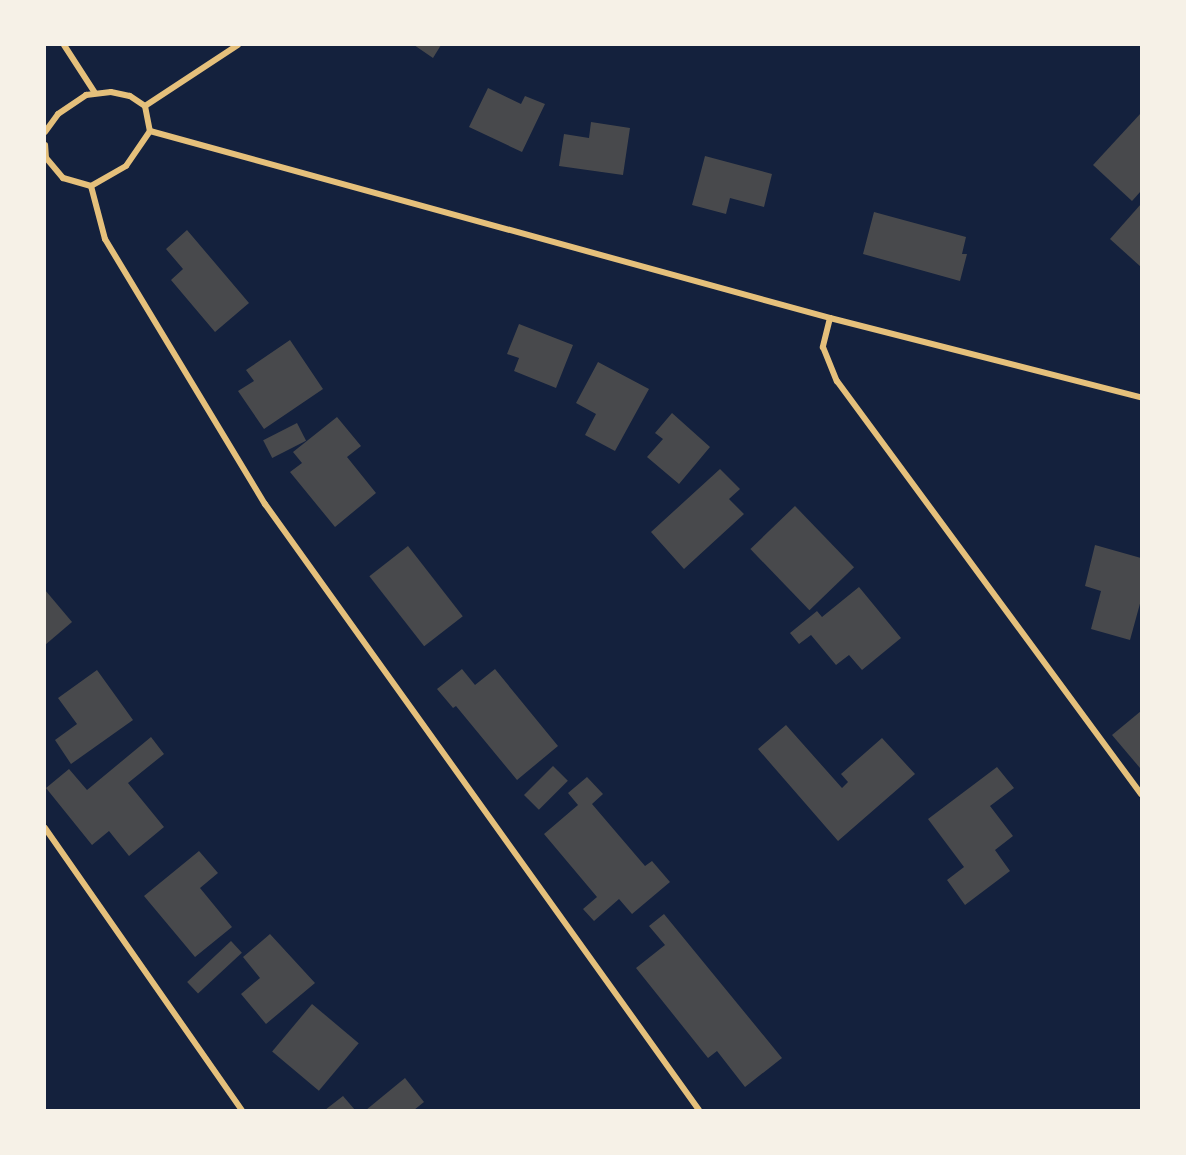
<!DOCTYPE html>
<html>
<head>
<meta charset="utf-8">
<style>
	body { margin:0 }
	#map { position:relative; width:1186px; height:1155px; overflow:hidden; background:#14213d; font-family:"Exo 2",sans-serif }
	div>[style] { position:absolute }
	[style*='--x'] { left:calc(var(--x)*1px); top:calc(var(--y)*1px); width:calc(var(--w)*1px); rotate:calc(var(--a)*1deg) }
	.building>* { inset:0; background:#48494c; transform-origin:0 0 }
	.minor>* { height:6px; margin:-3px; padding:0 3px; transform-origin:3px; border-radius:3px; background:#e5c07b }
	span { translate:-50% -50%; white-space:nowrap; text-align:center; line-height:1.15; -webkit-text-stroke:6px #f6f1e7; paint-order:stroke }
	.frame { position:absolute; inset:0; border:46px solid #f6f1e7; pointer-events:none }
</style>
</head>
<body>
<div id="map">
	<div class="building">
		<i style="clip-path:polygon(414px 45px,441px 45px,433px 58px)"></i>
		<i style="clip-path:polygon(488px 88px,521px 104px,525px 96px,545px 104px,522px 152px,469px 127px)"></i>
		<i style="clip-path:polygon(1141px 113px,1141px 191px,1132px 201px,1093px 165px)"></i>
		<i style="clip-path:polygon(591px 122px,630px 128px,623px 175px,559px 166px,564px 134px,589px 138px)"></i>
		<i style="clip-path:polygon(705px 156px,772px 174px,764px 207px,730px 198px,726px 214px,692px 205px)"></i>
		<i style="clip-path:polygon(1141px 204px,1141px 267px,1110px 239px)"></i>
		<i style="clip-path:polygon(874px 212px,966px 237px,962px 254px,967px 254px,960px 281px,863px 254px)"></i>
		<i style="clip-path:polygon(187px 230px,249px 303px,215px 332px,171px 280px,183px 269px,166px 249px)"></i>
		<i style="clip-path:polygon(519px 324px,573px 345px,556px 388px,514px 371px,519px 358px,507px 354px)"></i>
		<i style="clip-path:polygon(290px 340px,323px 389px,264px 429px,238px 391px,254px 381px,246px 370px)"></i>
		<i style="clip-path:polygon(598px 362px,649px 389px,615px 451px,585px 435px,596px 414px,576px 403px)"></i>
		<i style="clip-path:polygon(672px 413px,710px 447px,679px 484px,647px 457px,663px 439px,655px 433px)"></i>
		<i style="clip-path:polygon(337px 417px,361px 446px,347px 457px,376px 493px,335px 527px,290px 472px,302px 463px,293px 452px)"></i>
		<i style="left:297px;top:423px;width:20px;height:38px;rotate:63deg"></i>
		<i style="clip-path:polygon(720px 469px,740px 489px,729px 499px,744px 514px,684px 569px,651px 532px)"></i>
		<i style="left:795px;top:506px;width:85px;height:62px;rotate:46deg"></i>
		<i style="clip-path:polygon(1095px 545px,1141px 558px,1141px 600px,1130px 640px,1091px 629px,1101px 591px,1085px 586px)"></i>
		<i style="left:408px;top:546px;width:89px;height:49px;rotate:52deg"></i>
		<i style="clip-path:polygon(859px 587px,901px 638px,862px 670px,849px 655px,836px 665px,811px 635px,799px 644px,790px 633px,817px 611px,822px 617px)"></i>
		<i style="clip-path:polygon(45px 590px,72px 622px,45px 645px)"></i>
		<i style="clip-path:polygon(462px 669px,475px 685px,495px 669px,558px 746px,517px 780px,456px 706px,453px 708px,437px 689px)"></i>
		<i style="clip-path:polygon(97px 670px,133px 720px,71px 764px,55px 740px,77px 724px,58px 698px)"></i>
		<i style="clip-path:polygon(1141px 711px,1141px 767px,1140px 768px,1112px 735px)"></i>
		<i style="clip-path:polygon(786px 725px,842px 788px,848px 782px,841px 774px,882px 738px,915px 774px,838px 841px,758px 749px)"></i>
		<i style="clip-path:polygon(151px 737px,164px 754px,128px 783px,164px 827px,129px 856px,109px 831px,92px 845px,46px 788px,69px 769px,87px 790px)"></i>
		<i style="left:553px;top:766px;width:21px;height:41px;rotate:45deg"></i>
		<i style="clip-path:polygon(997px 767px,1014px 788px,990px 806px,1013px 836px,995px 850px,1010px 871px,965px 905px,947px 880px,964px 867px,928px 819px)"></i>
		<i style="clip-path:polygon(587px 777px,603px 794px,592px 804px,645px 866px,652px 861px,670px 882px,632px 914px,619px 899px,594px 921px,583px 909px,597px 897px,544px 834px,578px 805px,568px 793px)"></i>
		<i style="clip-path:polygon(199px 851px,218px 873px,200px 888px,232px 927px,195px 957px,144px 896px)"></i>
		<i style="clip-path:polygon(664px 914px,782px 1058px,745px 1087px,717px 1051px,708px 1058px,636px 968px,665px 945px,649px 926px)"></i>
		<i style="clip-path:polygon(270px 934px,315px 983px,266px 1024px,241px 994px,260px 978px,243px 957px)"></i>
		<i style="left:231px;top:941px;width:16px;height:60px;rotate:47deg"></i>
		<i style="left:312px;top:1004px;width:61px;height:62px;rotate:40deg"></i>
		<i style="clip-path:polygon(405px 1078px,424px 1102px,414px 1110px,366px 1110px)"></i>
		<i style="clip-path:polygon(343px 1096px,355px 1110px,325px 1110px)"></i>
	</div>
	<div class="minor">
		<i style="--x:64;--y:45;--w:57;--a:57.1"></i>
		<i style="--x:145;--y:106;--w:111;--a:-33.3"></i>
		<i style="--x:150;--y:131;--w:705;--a:15.38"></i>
		<i style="--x:830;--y:318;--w:321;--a:14.3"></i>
		<i style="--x:45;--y:132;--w:22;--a:-54"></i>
		<i style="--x:58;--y:114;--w:34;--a:-34"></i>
		<i style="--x:86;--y:95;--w:25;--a:-7"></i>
		<i style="--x:111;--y:92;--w:19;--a:12"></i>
		<i style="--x:130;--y:96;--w:18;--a:34"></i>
		<i style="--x:145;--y:106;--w:25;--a:79"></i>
		<i style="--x:150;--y:131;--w:42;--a:124.4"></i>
		<i style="--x:126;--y:166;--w:40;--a:150.3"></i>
		<i style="--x:91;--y:186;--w:29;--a:-164"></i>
		<i style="--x:63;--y:178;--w:26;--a:-130"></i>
		<i style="--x:46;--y:158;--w:13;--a:-94"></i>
		<i style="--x:91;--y:186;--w:55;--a:75.2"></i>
		<i style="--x:105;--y:239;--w:310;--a:58.9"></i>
		<i style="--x:265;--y:504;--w:745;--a:54.39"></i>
		<i style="--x:830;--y:318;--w:30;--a:104"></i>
		<i style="--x:823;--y:347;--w:37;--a:68"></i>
		<i style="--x:837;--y:381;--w:513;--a:53.64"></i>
		<i style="--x:45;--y:828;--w:344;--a:55.1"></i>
	</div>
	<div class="frame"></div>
</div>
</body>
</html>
